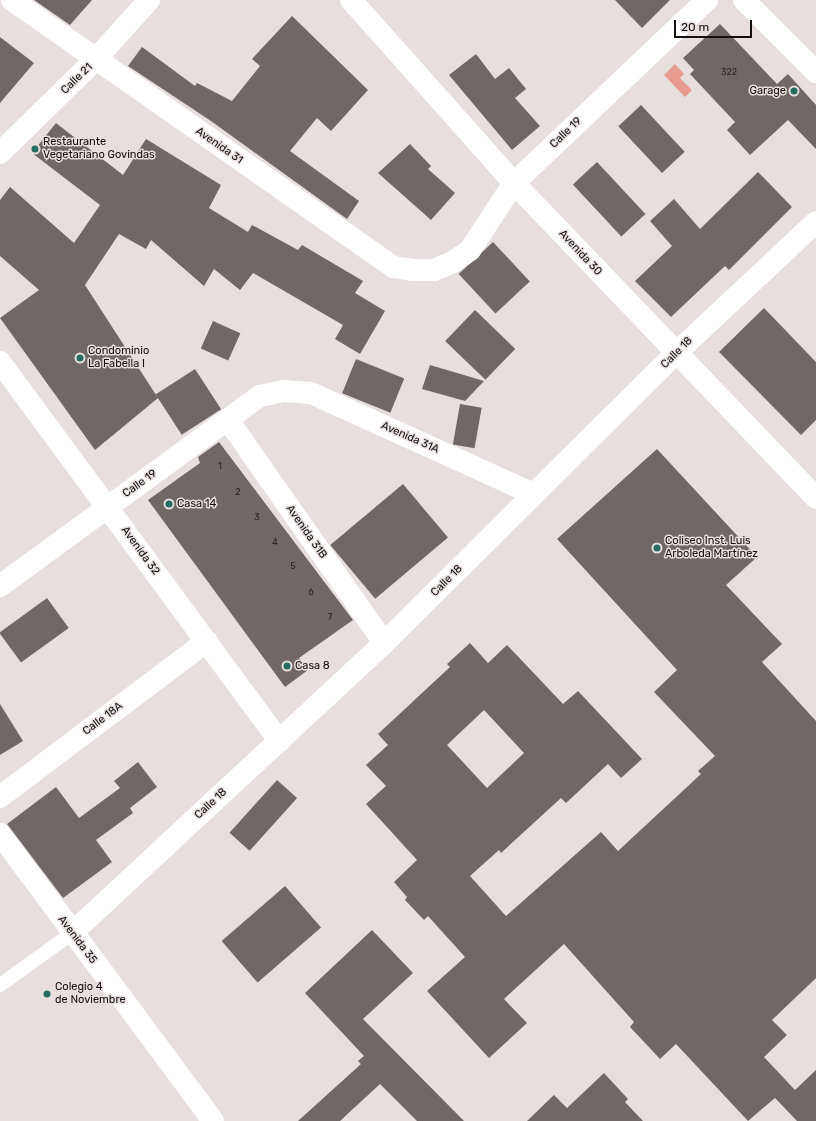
<!DOCTYPE html>
<html>
<head>
<meta charset="utf-8">
<style>
	body { margin:0 }
	#map { position:relative; width:816px; height:1121px; overflow:hidden; background:#e7dfde; font-family:Rubik,sans-serif }
	div>[style] { position:absolute }
	[style*='--x'] { left:calc(var(--x)*1px); top:calc(var(--y)*1px); width:calc(var(--w)*1px); rotate:calc(var(--a)*1deg) }
	.water>* { inset:0; background:#e89c90 }
	.building>* { inset:0; background:#6f6867; transform-origin:0 0 }
	.service>* { height:14px; margin:-7px; padding:0 7px; transform-origin:7px; border-radius:7px; background:#fff }
	.minor>* { height:22px; margin:-11px; padding:0 11px; transform-origin:11px; border-radius:11px; background:#fff }
	.tertiary>* { height:22px; margin:-11px; padding:0 11px; transform-origin:11px; border-radius:11px; background:#fff }
	.dots>* { width:11px; height:11px; translate:-50% -50%; box-sizing:border-box; border:2px solid #e7dfde; border-radius:50% }
	span { translate:-50% -50%; white-space:nowrap; text-align:center; line-height:1.15; -webkit-text-stroke:3px #e7dfde; paint-order:stroke }
	.number-label { font-size:9px; color:#2a2626 }
	.number-label span { -webkit-text-stroke-width:0 }
	.street-label { font-size:11px; color:#131010 }
	.poi-label { font-size:11px; color:#131010 }
	.right { translate:-100% -50%; text-align:right }
	.left { translate:0 -50%; text-align:left }
	.scale { position:absolute; left:674px; top:20px; width:78px; height:18px; box-sizing:border-box; border:2px solid #131010; border-top:0; padding-left:5px; font-size:12px; line-height:14px; white-space:nowrap; color:#131010; -webkit-text-stroke:3px #e7dfde; paint-order:stroke }
</style>
</head>
<body>
<div id="map">
	<div class="water">
		<i style="clip-path:polygon(675px 64px,684px 74px,680px 78px,692px 90px,685px 97px,664px 75px)"></i>
	</div>
	<div class="building">
		<i style="clip-path:polygon(34px 0,92px 0,70px 25px)"></i>
		<i style="clip-path:polygon(615px 0,670px 0,642px 28px)"></i>
		<i style="clip-path:polygon(292px 16px,368px 90px,331px 131px,317px 118px,290px 151px,359px 201px,347px 219px,211px 121px,128px 66px,142px 47px,195px 86px,197px 83px,232px 101px,260px 66px,252px 59px)"></i>
		<i style="clip-path:polygon(720px 24px,777px 84px,788px 74px,816px 105px,816px 149px,788px 120px,750px 155px,727px 130px,735px 122px,690px 74px,694px 70px,683px 58px)"></i>
		<i style="clip-path:polygon(0 37px,34px 63px,0 103px)"></i>
		<i style="clip-path:polygon(476px 54px,495px 79px,509px 68px,526px 89px,515px 98px,540px 126px,512px 150px,449px 75px)"></i>
		<i style="left:641px;top:105px;width:64px;height:31px;rotate:47deg"></i>
		<i style="clip-path:polygon(56px 123px,123px 175px,146px 139px,221px 185px,209px 208px,248px 232px,252px 225px,298px 250px,302px 245px,363px 281px,355px 293px,385px 311px,360px 354px,335px 339px,343px 325px,253px 273px,240px 290px,214px 269px,204px 286px,151px 240px,146px 249px,119px 234px,85px 285px,158px 398px,95px 450px,0 318px,39px 290px,0 256px,0 200px,10px 187px,74px 243px,100px 205px,32px 153px)"></i>
		<i style="clip-path:polygon(410px 144px,431px 166px,428px 169px,455px 193px,431px 220px,378px 173px)"></i>
		<i style="left:597px;top:162px;width:71px;height:33px;rotate:47deg"></i>
		<i style="clip-path:polygon(758px 172px,792px 207px,729px 270px,725px 266px,671px 317px,635px 281px,672px 246px,650px 221px,674px 199px,700px 229px)"></i>
		<i style="left:493px;top:242px;width:54px;height:47px;rotate:47deg"></i>
		<i style="clip-path:polygon(764px 308px,816px 362px,816px 420px,801px 435px,719px 352px)"></i>
		<i style="left:475px;top:310px;width:56px;height:43px;rotate:44deg"></i>
		<i style="left:213px;top:321px;width:30px;height:30px;rotate:24deg"></i>
		<i style="left:356px;top:359px;width:52px;height:37px;rotate:22deg"></i>
		<i style="clip-path:polygon(430px 365px,484px 381px,465px 401px,422px 389px)"></i>
		<i style="left:195px;top:369px;width:48px;height:47px;rotate:57deg"></i>
		<i style="left:460px;top:404px;width:22px;height:41px;rotate:10deg"></i>
		<i style="clip-path:polygon(219px 442px,353px 620px,299px 658px,308px 670px,285px 687px,148px 500px,200px 463px,198px 457px)"></i>
		<i style="clip-path:polygon(evenodd,657px 449px,757px 557px,726px 585px,782px 644px,762px 662px,816px 721px,816px 978px,772px 1020px,787px 1035px,764px 1057px,795px 1090px,816px 1070px,816px 1121px,797px 1121px,775px 1098px,748px 1121px,676px 1044px,660px 1059px,630px 1027px,634px 1022px,564px 944px,504px 999px,527px 1023px,489px 1058px,427px 991px,465px 957px,428px 916px,424px 920px,405px 900px,407px 897px,394px 882px,417px 860px,366px 804px,386px 786px,366px 765px,388px 745px,378px 734px,450px 667px,447px 664px,470px 643px,488px 663px,507px 645px,563px 704px,578px 691px,642px 759px,621px 778px,608px 764px,566px 803px,561px 798px,501px 853px,499px 850px,470px 876px,506px 916px,601px 832px,618px 851px,701px 774px,698px 771px,715px 756px,654px 692px,677px 670px,557px 539px,657px 449px,484px 710px,524px 753px,487px 788px,447px 745px,484px 710px)"></i>
		<i style="left:403px;top:484px;width:70px;height:95px;rotate:50deg"></i>
		<i style="left:47px;top:598px;width:37px;height:59px;rotate:54deg"></i>
		<i style="clip-path:polygon(0 704px,23px 741px,0 755px)"></i>
		<i style="clip-path:polygon(138px 762px,157px 787px,130px 808px,133px 813px,96px 840px,112px 862px,63px 898px,7px 824px,56px 787px,79px 818px,120px 788px,114px 781px)"></i>
		<i style="left:277px;top:780px;width:27px;height:71px;rotate:42deg"></i>
		<i style="left:285px;top:886px;width:55px;height:84px;rotate:49deg"></i>
		<i style="clip-path:polygon(372px 930px,413px 973px,363px 1019px,464px 1121px,417px 1121px,380px 1084px,340px 1121px,298px 1121px,361px 1064px,358px 1061px,364px 1056px,305px 993px)"></i>
		<i style="clip-path:polygon(604px 1073px,628px 1099px,625px 1102px,643px 1121px,527px 1121px,554px 1095px,567px 1108px)"></i>
	</div>
	<div class="service">
		<i style="--x:0;--y:985;--w:87;--a:-35.7"></i>
	</div>
	<div class="minor">
		<i style="--x:12;--y:0;--w:465;--a:35"></i>
		<i style="--x:393;--y:267;--w:19;--a:9"></i>
		<i style="--x:412;--y:270;--w:22;--a:0"></i>
		<i style="--x:434;--y:270;--w:21;--a:-23"></i>
		<i style="--x:453;--y:262;--w:21;--a:-35"></i>
		<i style="--x:470;--y:250;--w:80;--a:-56.7"></i>
		<i style="--x:514;--y:183;--w:266;--a:-43.5"></i>
		<i style="--x:744;--y:0;--w:102;--a:45"></i>
		<i style="--x:0;--y:153;--w:133;--a:-44.4"></i>
		<i style="--x:95;--y:60;--w:81;--a:-48"></i>
		<i style="--x:0;--y:362;--w:471;--a:53.6"></i>
		<i style="--x:228;--y:420;--w:272;--a:55"></i>
		<i style="--x:0;--y:586;--w:322;--a:-36.2"></i>
		<i style="--x:260;--y:396;--w:24;--a:-12"></i>
		<i style="--x:283;--y:391;--w:28;--a:4"></i>
		<i style="--x:311;--y:393;--w:245;--a:24.4"></i>
		<i style="--x:0;--y:797;--w:259;--a:-37"></i>
		<i style="--x:71;--y:934;--w:427;--a:-42.9"></i>
		<i style="--x:384;--y:643;--w:410;--a:-44.8"></i>
		<i style="--x:675;--y:354;--w:193;--a:-43.1"></i>
	</div>
	<div class="tertiary">
		<i style="--x:351;--y:0;--w:245;--a:48.3"></i>
		<i style="--x:514;--y:183;--w:436;--a:46.2"></i>
		<i style="--x:0;--y:834;--w:357;--a:53.4"></i>
	</div>
	<div class="dots">
		<i style="left:794px;top:91px;background:#276c60"></i>
		<i style="left:35px;top:149px;background:#276c60"></i>
		<i style="left:80px;top:358px;background:#276c60"></i>
		<i style="left:169px;top:504px;background:#276c60"></i>
		<i style="left:657px;top:548px;background:#276c60"></i>
		<i style="left:287px;top:666px;background:#276c60"></i>
		<i style="left:47px;top:994px;background:#276c60"></i>
	</div>
	<div class="number-label">
		<span style="left:729px;top:72px">322</span>
		<span style="left:220px;top:466px">1</span>
		<span style="left:238px;top:492px">2</span>
		<span style="left:257px;top:517px">3</span>
		<span style="left:275px;top:542px">4</span>
		<span style="left:293px;top:566px">5</span>
		<span style="left:311px;top:592px">6</span>
		<span style="left:330px;top:617px">7</span>
	</div>
	<div class="street-label">
		<span style="left:77px;top:79px;rotate:-44deg">Calle 21</span>
		<span style="left:566px;top:133px;rotate:-44deg">Calle 19</span>
		<span style="left:219px;top:146px;rotate:35deg">Avenida 31</span>
		<span style="left:580px;top:253px;rotate:47deg">Avenida 30</span>
		<span style="left:677px;top:353px;rotate:-45deg">Calle 18</span>
		<span style="left:410px;top:438px;rotate:24deg">Avenida 31A</span>
		<span style="left:140px;top:484px;rotate:-36deg">Calle 19</span>
		<span style="left:306px;top:532px;rotate:55deg">Avenida 31B</span>
		<span style="left:140px;top:551px;rotate:54deg">Avenida 32</span>
		<span style="left:447px;top:581px;rotate:-45deg">Calle 18</span>
		<span style="left:103px;top:719px;rotate:-37deg">Calle 18A</span>
		<span style="left:211px;top:804px;rotate:-43deg">Calle 18</span>
		<span style="left:77px;top:940px;rotate:53deg">Avenida 35</span>
	</div>
	<div class="poi-label">
		<span class="right" style="left:786px;top:91px">Garage</span>
		<span class="left" style="left:43px;top:149px">Restaurante<br>Vegetariano Govindas</span>
		<span class="left" style="left:88px;top:358px">Condominio<br>La Fabella I</span>
		<span class="left" style="left:177px;top:504px">Casa 14</span>
		<span class="left" style="left:665px;top:548px">Coliseo Inst. Luis<br>Arboleda Martínez</span>
		<span class="left" style="left:295px;top:666px">Casa 8</span>
		<span class="left" style="left:55px;top:994px">Colegio 4<br>de Noviembre</span>
	</div>
	<div class="scale">20 m</div>
</div>
</body>
</html>
